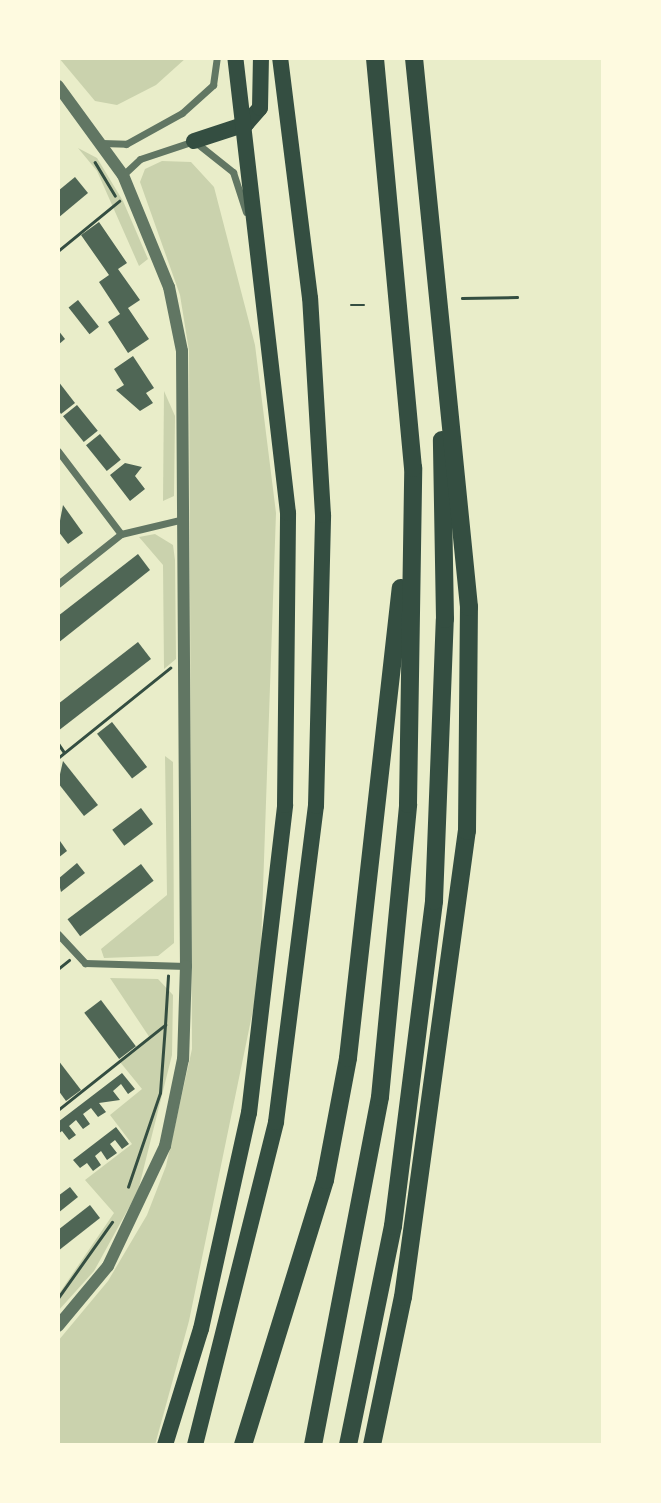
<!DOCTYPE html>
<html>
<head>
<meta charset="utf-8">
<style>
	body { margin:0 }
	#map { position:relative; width:661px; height:1503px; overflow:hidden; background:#e9edc9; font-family:Montserrat,sans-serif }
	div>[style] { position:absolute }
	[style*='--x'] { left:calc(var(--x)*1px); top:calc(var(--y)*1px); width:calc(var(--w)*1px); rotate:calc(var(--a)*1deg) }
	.green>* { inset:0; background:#cad2ad }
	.building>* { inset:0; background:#4f6655; transform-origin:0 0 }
	.path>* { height:2.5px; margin:-1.25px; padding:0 1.25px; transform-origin:1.25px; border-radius:1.25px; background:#344e41 }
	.minor>* { height:7px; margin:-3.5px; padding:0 3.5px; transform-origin:3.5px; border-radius:3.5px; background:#617663 }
	.tertiary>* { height:12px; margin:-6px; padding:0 6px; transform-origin:6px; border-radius:6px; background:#617663 }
	.trunk>* { height:16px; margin:-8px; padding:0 8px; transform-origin:8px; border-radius:8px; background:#344e41 }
	.motorway>* { height:18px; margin:-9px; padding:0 9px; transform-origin:9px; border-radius:9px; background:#344e41 }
	span { translate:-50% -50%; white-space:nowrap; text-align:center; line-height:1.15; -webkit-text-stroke:6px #fefae0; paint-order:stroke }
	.frame { position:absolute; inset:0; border:60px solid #fefae0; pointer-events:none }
</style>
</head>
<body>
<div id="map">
	<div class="green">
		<i style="clip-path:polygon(59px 58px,186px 58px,156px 85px,117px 105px,95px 101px)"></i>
		<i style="clip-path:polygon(78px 148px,97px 158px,123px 201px,148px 259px,139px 266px,97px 171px)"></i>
		<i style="clip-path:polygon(162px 161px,191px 162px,214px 187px,255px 345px,276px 513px,260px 976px,189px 1321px,155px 1445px,58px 1445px,58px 1341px,108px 1281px,147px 1215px,166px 1166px,192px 1049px,189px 351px,180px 295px,140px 182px,145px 169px)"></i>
		<i style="clip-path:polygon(164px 391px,175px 416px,174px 496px,163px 501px)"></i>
		<i style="clip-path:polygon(155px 534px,173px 545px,175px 560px,176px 659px,164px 669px,163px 565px,139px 537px)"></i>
		<i style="clip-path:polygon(165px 756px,173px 762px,174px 943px,158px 956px,104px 958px,101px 949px,167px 895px)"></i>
		<i style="clip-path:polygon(110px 978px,158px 979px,173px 995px,172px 1055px,138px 1191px,94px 1271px,58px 1311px,58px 1295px,114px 1213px,85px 1180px,132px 1144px,110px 1115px,142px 1089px,120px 1062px,150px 1038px)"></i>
	</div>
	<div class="building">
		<i style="clip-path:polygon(75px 177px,88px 193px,58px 218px,58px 191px)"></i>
		<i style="clip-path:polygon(99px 222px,127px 263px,118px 269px,140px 300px,128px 308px,149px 339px,128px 353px,108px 322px,120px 314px,99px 282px,109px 275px,81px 235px)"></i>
		<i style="left:78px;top:300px;width:34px;height:12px;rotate:52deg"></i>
		<i style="clip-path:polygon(58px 330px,65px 339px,58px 345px)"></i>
		<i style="clip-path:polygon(133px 356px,154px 388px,146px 393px,153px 403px,140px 411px,116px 390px,124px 385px,114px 369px)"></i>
		<i style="clip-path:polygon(58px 381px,75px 403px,61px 414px,58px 409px)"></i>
		<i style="left:77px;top:405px;width:33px;height:18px;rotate:51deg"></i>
		<i style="left:100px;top:434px;width:33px;height:18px;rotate:51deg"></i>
		<i style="clip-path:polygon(125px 463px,142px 467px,135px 476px,145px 489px,130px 501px,110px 475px)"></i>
		<i style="clip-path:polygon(63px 505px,83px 533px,68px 544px,58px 531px)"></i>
		<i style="clip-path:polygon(138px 554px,150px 570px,58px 643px,58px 616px)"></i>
		<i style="clip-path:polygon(138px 642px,151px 659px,58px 731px,58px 704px)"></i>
		<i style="left:112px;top:722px;width:57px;height:19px;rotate:52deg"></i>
		<i style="clip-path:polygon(63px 761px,98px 805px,84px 816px,58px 783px)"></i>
		<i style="left:141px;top:808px;width:20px;height:36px;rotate:53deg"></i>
		<i style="clip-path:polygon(60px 841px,67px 851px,58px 858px,58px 843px)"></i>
		<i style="clip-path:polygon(77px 863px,85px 873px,61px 892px,58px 879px)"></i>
		<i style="left:141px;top:864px;width:21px;height:92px;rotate:53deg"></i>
		<i style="left:101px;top:1000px;width:58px;height:21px;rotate:53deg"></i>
		<i style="clip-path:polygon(58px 1060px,81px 1090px,66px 1101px,58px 1090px)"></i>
		<i style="clip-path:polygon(122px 1073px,135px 1089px,128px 1094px,121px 1084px,113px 1091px,120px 1100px,99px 1103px,106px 1112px,98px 1117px,91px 1108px,83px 1114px,90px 1124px,83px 1129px,76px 1120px,69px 1126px,76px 1135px,69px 1140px,62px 1131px,58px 1134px,58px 1122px)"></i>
		<i style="clip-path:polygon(116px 1127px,129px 1144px,122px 1149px,115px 1140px,110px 1144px,117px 1153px,107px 1160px,101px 1151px,95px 1156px,101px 1165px,93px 1171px,87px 1163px,80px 1168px,73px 1160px)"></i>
		<i style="clip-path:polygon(70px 1187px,78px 1197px,58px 1213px,58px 1196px)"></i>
		<i style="clip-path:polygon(90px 1205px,100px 1218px,58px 1251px,58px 1230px)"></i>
	</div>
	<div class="path">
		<i style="--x:95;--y:162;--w:39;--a:59"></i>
		<i style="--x:58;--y:251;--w:79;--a:-39.3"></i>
		<i style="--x:462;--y:298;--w:55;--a:-1"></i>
		<i style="--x:351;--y:305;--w:13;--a:0"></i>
		<i style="--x:58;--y:743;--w:11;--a:56"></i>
		<i style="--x:58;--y:758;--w:144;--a:-38.8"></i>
		<i style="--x:58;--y:969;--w:14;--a:-39"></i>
		<i style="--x:58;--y:1110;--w:137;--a:-38.5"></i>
		<i style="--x:165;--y:1025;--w:49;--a:-86.5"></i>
		<i style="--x:128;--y:1187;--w:99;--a:-71.2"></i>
		<i style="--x:160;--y:1093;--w:68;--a:-85.8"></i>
		<i style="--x:58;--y:1298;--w:93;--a:-54.6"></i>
	</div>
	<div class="minor">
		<i style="--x:102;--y:143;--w:24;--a:2"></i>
		<i style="--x:126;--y:144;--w:64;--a:-29"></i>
		<i style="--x:182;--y:113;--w:42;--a:-42.1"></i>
		<i style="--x:213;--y:85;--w:27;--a:-82"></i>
		<i style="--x:123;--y:175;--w:23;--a:-43"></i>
		<i style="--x:140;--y:159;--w:57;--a:-18.4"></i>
		<i style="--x:194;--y:141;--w:50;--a:38.5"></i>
		<i style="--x:233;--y:172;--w:42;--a:72"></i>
		<i style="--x:58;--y:451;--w:104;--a:52.8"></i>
		<i style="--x:58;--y:584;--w:80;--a:-38.4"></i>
		<i style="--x:121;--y:534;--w:65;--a:-13.4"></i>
		<i style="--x:58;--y:934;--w:40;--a:47"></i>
		<i style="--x:85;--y:963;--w:101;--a:1.7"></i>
	</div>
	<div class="tertiary">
		<i style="--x:58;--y:86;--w:110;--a:53.9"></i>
		<i style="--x:123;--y:175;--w:121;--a:67.7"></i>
		<i style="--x:169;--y:287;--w:65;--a:78.5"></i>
		<i style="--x:182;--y:351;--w:615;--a:89.63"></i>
		<i style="--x:186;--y:966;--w:93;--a:91.8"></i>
		<i style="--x:183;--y:1059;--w:89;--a:101.7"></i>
		<i style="--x:165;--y:1146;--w:133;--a:115.4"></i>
		<i style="--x:108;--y:1266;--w:78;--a:129.8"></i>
	</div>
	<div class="trunk">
		<i style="--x:194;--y:141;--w:55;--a:-18.1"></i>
		<i style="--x:246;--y:124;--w:21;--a:-49"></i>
		<i style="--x:260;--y:108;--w:50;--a:-88.9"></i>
		<i style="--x:165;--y:1445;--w:121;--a:-72.8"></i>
		<i style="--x:201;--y:1329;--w:221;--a:-77.5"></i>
		<i style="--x:249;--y:1113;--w:310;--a:-83.3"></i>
		<i style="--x:285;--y:805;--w:292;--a:-89.4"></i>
		<i style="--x:288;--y:513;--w:458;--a:-96.6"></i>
		<i style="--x:195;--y:1445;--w:333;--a:-75.9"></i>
		<i style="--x:276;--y:1122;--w:319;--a:-82.8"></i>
		<i style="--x:316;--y:806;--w:291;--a:-88.6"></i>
		<i style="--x:323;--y:515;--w:217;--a:-93.4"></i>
		<i style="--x:310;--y:298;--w:242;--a:-97.1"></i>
	</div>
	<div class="motorway">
		<i style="--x:243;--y:1445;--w:277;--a:-72.8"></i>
		<i style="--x:325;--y:1180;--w:124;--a:-79.3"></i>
		<i style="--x:348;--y:1058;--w:473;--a:-83.6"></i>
		<i style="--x:313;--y:1445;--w:354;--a:-79.1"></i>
		<i style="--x:380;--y:1097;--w:294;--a:-84.5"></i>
		<i style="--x:408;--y:804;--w:336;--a:-89.1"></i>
		<i style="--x:413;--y:468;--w:412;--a:-95.3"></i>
		<i style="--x:348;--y:1445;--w:224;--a:-78.4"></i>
		<i style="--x:393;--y:1226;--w:328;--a:-82.8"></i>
		<i style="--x:434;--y:901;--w:282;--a:-87.8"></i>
		<i style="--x:445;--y:619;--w:179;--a:-91"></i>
		<i style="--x:372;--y:1445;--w:151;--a:-78.2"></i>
		<i style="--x:403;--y:1297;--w:470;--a:-82.2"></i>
		<i style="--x:467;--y:831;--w:224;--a:-89.5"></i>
		<i style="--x:469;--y:607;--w:552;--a:-95.72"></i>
	</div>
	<div class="frame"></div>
</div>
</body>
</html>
